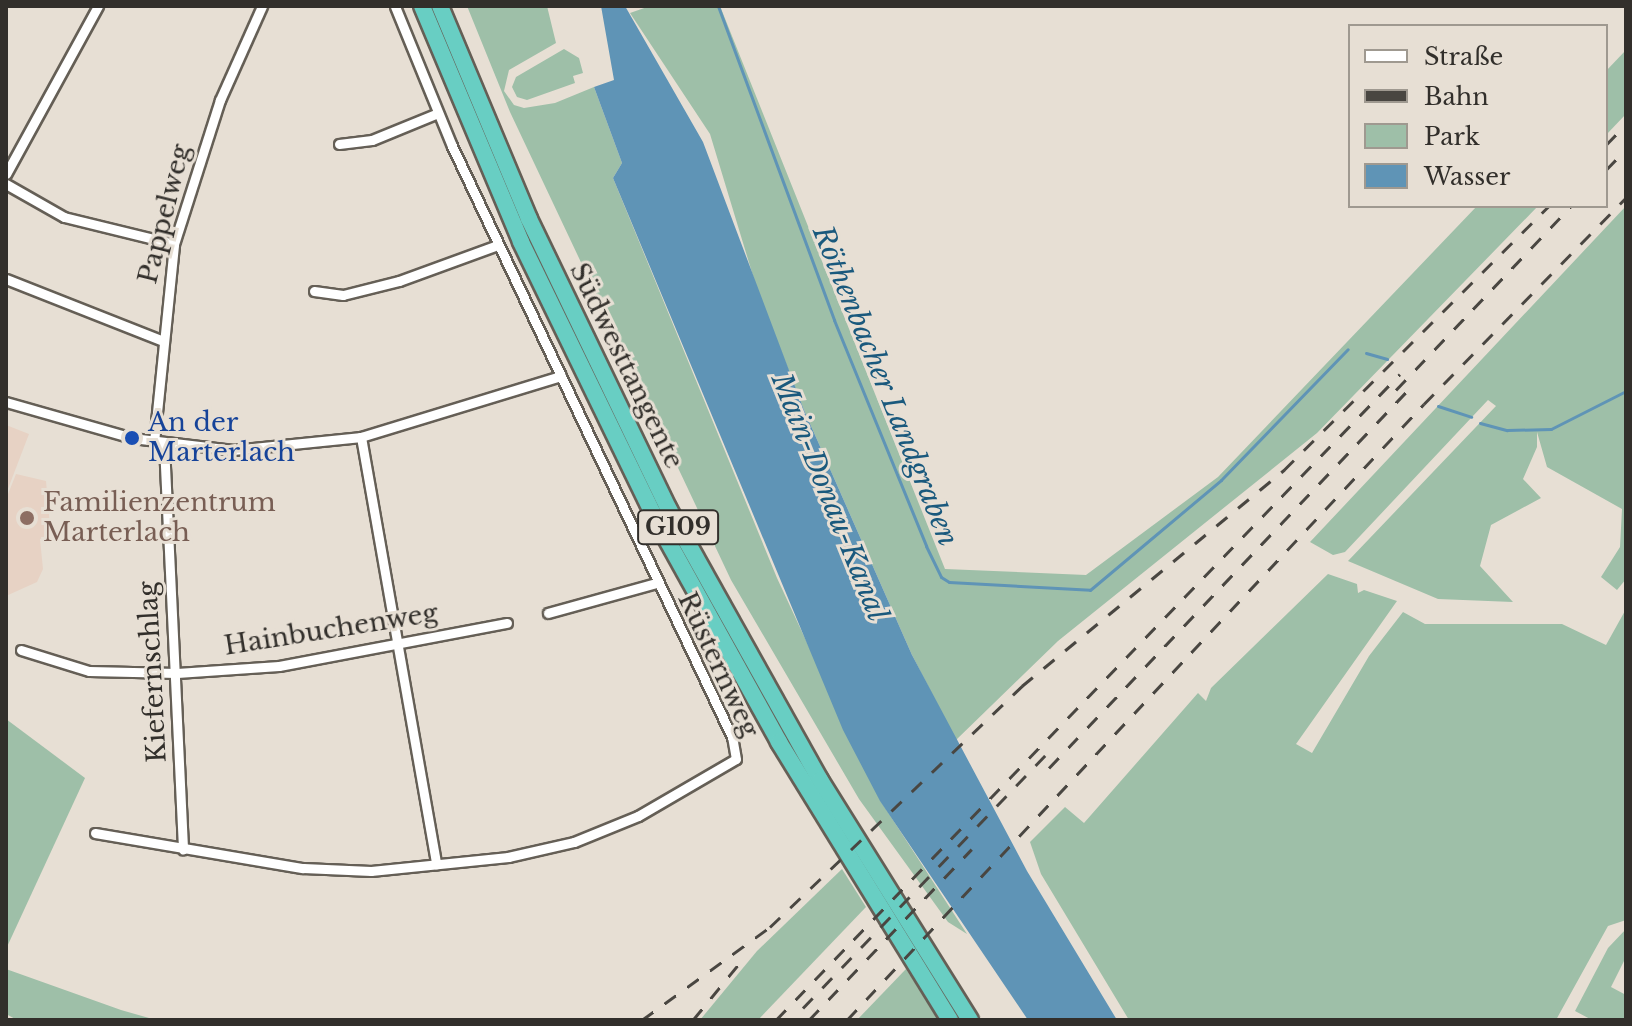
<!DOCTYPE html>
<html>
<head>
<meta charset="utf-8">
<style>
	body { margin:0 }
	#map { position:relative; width:1632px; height:1026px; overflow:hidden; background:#e7dfd4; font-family:"Libre Baskerville",serif }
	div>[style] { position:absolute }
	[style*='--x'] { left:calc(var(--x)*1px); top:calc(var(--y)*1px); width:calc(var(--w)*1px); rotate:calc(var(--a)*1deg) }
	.education>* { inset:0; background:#e7d2c4 }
	.green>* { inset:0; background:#9ebfa8 }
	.water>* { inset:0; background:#5f94b6 }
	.stream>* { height:3px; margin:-1.5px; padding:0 1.5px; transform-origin:1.5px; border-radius:1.5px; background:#5f94b6 }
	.roads { filter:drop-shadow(2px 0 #655f56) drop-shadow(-2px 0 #655f56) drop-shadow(0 2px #655f56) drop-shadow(0 -2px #655f56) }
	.minor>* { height:9px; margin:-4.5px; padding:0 4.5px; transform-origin:4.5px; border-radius:4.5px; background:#fff }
	.trunk>* { height:16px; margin:-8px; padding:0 8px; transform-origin:8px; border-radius:8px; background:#68cec3 }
	.rail>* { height:3px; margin-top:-1.5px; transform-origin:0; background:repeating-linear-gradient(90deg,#494641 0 14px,transparent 0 28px) }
	.dots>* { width:22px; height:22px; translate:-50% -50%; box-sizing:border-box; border:4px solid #e7dfd4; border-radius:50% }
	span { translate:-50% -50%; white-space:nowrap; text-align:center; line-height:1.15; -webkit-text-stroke:6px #e7dfd4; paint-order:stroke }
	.shield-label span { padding:2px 6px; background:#e7dfd4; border:2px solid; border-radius:6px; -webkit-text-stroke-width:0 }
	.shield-label { font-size:24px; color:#322f2b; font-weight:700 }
	.street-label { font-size:26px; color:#322f2b }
	.transit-label { font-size:26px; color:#164399 }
	.left { translate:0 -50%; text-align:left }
	.education-label { font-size:26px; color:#785e54 }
	.water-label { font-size:28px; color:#1a597d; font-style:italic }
	.frame { position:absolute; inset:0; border:8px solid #322f2b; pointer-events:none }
	.legend { position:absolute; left:1348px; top:24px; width:260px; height:184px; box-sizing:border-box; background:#e7dfd4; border:2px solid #9f9990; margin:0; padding:10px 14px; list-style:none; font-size:24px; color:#322f2b }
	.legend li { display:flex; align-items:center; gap:16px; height:40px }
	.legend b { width:40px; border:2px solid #9f9990 }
</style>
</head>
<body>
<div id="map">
	<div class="education">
		<i style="clip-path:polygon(6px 425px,29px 434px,6px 494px)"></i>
		<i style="clip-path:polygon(16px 474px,46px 481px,51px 537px,40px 539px,43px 569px,37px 582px,6px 596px,6px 499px)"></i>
	</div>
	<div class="green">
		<i style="clip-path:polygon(467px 6px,547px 6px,556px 43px,509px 70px,504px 91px,514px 105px,524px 108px,555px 103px,594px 87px,622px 163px,613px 178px,777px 578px,880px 800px,967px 934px,948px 922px,859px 799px,731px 580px,510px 112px)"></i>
		<i style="clip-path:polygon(650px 6px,720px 6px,945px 569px,1086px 575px,1218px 477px,1477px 206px,1538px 206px,1317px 433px,1058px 641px,956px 740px,912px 655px,804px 410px,757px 289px,710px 134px,630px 13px)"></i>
		<i style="clip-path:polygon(564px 49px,579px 58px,583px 73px,573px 76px,575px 83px,527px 100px,517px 97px,512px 87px,516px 77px)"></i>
		<i style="clip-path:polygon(1626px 50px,1626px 114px,1606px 135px,1606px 71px)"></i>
		<i style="clip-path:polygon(1626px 206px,1626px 579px,1617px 590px,1601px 577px,1620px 547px,1622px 509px,1547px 467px,1537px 432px,1537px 447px,1523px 479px,1541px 498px,1491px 525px,1480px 566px,1513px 602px,1438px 599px,1348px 561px,1496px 406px,1488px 400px,1345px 552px,1333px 555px,1310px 542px)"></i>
		<i style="clip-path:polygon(1328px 574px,1357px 584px,1358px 593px,1364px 590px,1397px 601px,1296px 744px,1312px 753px,1369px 656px,1403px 612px,1425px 624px,1562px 624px,1606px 645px,1626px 609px,1626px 920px,1608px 926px,1556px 1020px,1129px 1020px,1041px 874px,1030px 842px,1065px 807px,1084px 823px,1198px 693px,1206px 701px,1211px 688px)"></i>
		<i style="clip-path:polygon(6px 719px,85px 778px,6px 949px)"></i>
		<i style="clip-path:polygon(842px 869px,866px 907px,758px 1020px,700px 1020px,757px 951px)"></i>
		<i style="clip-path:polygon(1626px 929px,1626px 957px,1611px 987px,1626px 995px,1626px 1020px,1592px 1020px,1575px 1011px,1608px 948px)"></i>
		<i style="clip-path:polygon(6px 969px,121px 1010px,156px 1020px,17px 1020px,6px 1014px)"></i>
		<i style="clip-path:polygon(906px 969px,940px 1020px,857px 1020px)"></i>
	</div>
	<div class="water">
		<i style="clip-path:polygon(601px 6px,625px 6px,703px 142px,804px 410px,912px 655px,1027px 871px,1117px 1020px,1028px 1020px,880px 801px,843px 730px,613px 178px,622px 163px,594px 87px,614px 80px)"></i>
	</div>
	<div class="stream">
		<i style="--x:718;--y:6;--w:335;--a:69.7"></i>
		<i style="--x:834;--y:320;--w:244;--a:67.8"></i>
		<i style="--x:926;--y:546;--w:34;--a:64"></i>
		<i style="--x:941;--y:577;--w:9;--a:32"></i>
		<i style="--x:949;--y:582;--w:141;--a:3.2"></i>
		<i style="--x:1090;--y:590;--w:171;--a:-40"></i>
		<i style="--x:1221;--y:480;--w:182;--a:-45.9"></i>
		<i style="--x:1366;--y:353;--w:22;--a:16"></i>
		<i style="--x:1438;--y:406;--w:35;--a:18"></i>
		<i style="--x:1480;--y:423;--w:28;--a:15"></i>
		<i style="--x:1507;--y:430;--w:44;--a:-1.3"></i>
		<i style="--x:1551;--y:429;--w:84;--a:-26.9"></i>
	</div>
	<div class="roads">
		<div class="minor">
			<i style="--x:339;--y:144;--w:33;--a:-7"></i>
			<i style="--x:372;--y:140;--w:71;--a:-22.2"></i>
			<i style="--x:6;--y:174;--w:192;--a:-61.3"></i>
			<i style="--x:6;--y:184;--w:67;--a:29.6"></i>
			<i style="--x:64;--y:217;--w:113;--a:13.8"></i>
			<i style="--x:6;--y:279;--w:169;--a:21.5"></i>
			<i style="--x:314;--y:291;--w:29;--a:8"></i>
			<i style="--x:343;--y:295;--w:58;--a:-14"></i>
			<i style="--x:399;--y:281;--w:105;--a:-20"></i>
			<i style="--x:6;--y:402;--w:131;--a:15.9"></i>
			<i style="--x:132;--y:438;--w:102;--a:6.8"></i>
			<i style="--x:233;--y:450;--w:129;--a:-5.8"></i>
			<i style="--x:361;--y:437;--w:209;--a:-17"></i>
			<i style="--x:361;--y:437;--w:434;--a:80"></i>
			<i style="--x:154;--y:442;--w:199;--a:-84.2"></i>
			<i style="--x:174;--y:244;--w:151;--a:-72.3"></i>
			<i style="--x:220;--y:100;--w:103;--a:-65.9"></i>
			<i style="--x:164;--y:445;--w:405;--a:87.3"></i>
			<i style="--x:548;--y:613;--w:112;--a:-15.5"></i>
			<i style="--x:21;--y:650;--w:71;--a:17.2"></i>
			<i style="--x:89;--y:671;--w:88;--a:1.3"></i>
			<i style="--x:177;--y:673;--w:102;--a:-3.9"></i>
			<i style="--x:279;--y:666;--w:232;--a:-10.7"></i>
			<i style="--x:95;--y:833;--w:211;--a:9.6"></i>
			<i style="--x:303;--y:868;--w:68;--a:2.5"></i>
			<i style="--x:371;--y:871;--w:138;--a:-5.8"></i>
			<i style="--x:508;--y:857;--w:68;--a:-12.8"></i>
			<i style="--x:574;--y:842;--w:69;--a:-22.1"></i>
			<i style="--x:638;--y:816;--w:113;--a:-30.2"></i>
			<i style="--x:736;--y:759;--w:22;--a:-100"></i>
			<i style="--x:732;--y:737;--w:654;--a:-115.35"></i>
			<i style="--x:452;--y:146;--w:151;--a:-112.2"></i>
		</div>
		<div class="trunk">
			<i style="--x:422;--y:6;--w:256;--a:67.2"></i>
			<i style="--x:521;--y:242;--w:307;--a:64.1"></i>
			<i style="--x:655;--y:518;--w:256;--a:61"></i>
			<i style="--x:779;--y:742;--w:326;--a:58.4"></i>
			<i style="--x:440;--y:6;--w:231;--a:67.3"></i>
			<i style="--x:529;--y:219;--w:321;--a:64.3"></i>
			<i style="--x:668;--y:508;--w:312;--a:60.8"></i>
			<i style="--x:820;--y:780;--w:283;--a:58"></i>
		</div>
	</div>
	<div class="rail">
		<i style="--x:1606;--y:145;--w:29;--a:-46"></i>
		<i style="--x:1606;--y:170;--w:29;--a:-46"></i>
		<i style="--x:1396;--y:390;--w:254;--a:-46.4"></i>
		<i style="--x:1049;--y:768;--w:524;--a:-46.47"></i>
		<i style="--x:803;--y:1008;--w:364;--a:-46.2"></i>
		<i style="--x:642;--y:1020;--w:158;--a:-36"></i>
		<i style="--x:770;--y:927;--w:349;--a:-43.7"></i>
		<i style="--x:1022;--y:686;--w:340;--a:-39.5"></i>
		<i style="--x:1284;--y:470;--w:374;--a:-44.9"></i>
		<i style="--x:693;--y:1020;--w:79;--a:-50.7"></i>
		<i style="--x:776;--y:1020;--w:898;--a:-45.99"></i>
		<i style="--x:809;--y:1020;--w:236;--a:-46.4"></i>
		<i style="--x:847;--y:1020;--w:844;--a:-46.87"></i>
		<i style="--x:1424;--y:404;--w:289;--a:-45.6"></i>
	</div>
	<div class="dots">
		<i style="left:132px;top:438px;background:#1a4fb4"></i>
		<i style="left:27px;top:518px;background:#8d6e63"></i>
	</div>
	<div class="shield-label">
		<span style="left:678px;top:527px">G109</span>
	</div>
	<div class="street-label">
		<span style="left:165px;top:214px;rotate:-76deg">Pappelweg</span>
		<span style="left:626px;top:366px;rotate:64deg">Südwesttangente</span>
		<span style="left:331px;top:630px;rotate:-9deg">Hainbuchenweg</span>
		<span style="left:718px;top:665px;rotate:65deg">Rüsternweg</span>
		<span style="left:153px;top:672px;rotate:-93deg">Kiefernschlag</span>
	</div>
	<div class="transit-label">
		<span class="left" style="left:148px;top:438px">An der<br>Marterlach</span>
	</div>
	<div class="education-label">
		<span class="left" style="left:43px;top:518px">Familienzentrum<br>Marterlach</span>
	</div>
	<div class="water-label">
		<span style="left:885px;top:386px;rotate:68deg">Röthenbacher Landgraben</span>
		<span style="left:829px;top:497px;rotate:68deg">Main-Donau-Kanal</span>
	</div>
	<div class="frame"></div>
	<ul class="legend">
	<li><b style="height:10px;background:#fff"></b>Straße</li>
	<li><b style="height:10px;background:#494641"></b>Bahn</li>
	<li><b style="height:22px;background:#9ebfa8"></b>Park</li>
	<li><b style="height:22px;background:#5f94b6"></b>Wasser</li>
	</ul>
</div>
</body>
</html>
